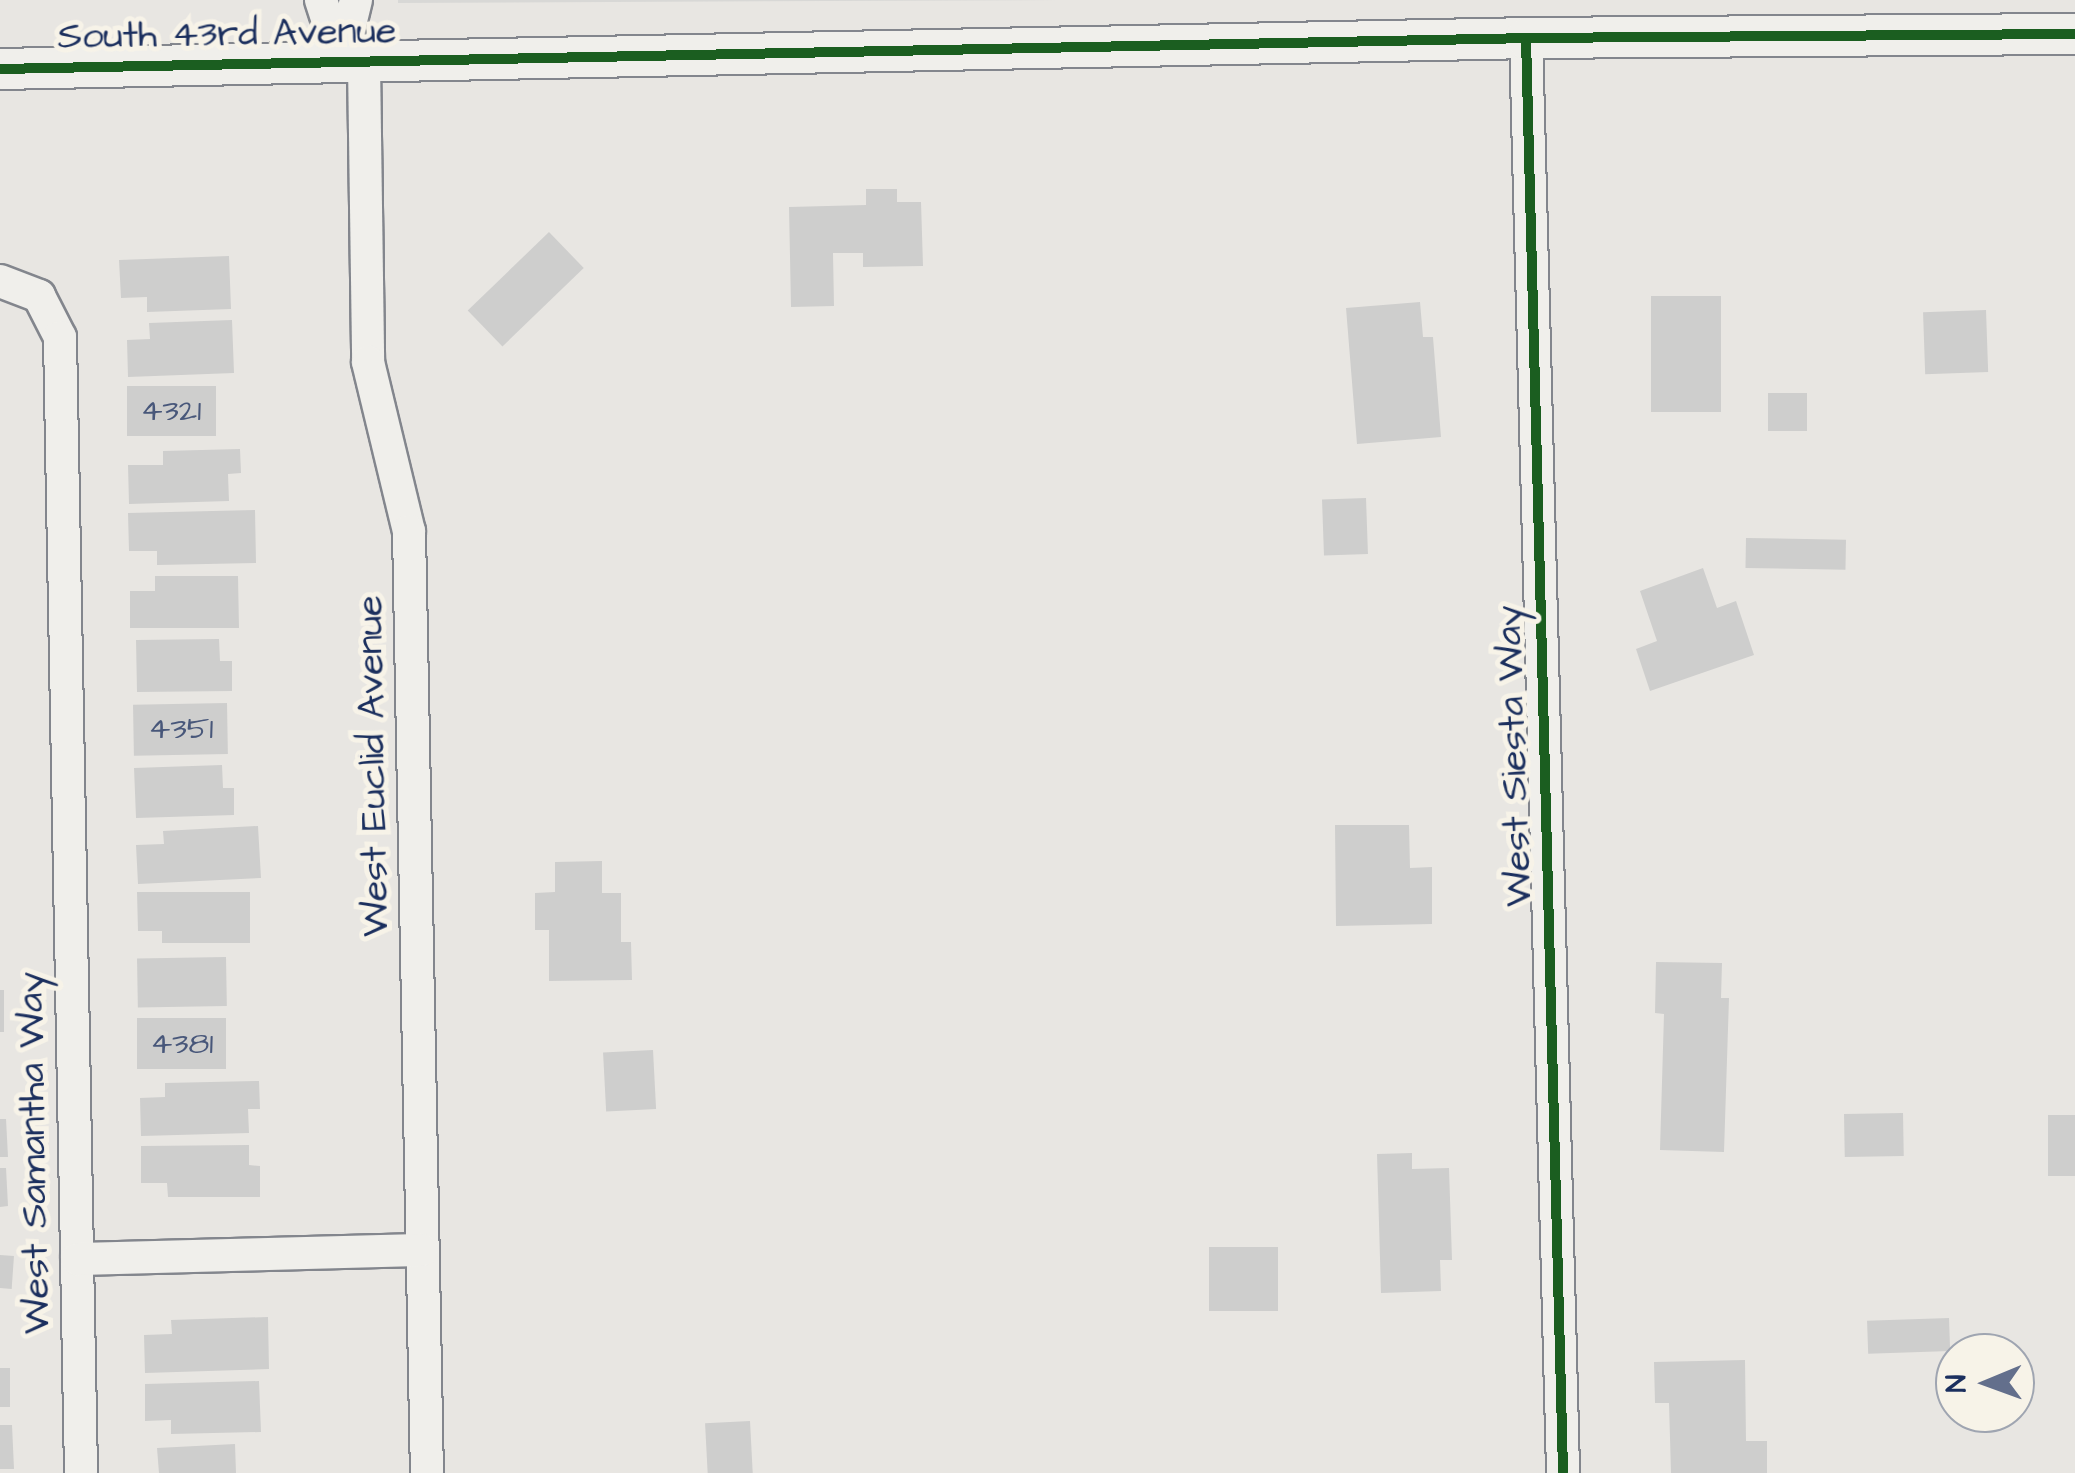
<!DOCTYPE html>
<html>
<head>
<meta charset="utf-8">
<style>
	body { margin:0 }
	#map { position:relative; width:2075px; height:1473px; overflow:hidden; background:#e8e6e2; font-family:"Architects Daughter",sans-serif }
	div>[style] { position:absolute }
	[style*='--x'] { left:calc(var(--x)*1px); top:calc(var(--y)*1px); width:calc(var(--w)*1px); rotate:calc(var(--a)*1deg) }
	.built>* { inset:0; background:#d8d8d6 }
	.building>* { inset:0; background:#cececd; transform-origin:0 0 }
	.roads { filter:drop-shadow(2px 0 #83868d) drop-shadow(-2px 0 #83868d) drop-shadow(0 2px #83868d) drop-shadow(0 -2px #83868d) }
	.minor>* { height:32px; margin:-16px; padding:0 16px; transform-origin:16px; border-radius:16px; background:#f0efeb }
	.tertiary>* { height:40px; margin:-20px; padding:0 20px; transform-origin:20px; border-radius:20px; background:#f0efeb }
	.cycleway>* { height:10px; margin:-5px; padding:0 5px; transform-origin:5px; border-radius:5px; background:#1b5e20 }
	span { translate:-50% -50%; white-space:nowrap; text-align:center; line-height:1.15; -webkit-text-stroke:10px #f7f3e8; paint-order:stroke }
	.number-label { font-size:32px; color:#48577a }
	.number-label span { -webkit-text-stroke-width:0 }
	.street-label { font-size:38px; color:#1b2f5e }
	.north { position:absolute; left:1935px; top:1333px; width:100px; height:100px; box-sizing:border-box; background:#f7f3e8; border:2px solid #9fa5b1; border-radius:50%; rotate:269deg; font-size:28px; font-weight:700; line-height:40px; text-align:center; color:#1b2f5e }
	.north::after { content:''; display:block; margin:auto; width:35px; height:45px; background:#636f8c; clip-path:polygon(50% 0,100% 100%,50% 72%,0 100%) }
</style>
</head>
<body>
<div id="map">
	<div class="built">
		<i style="clip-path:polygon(398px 0,1060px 0,398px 3px)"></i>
	</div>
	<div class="building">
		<i style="clip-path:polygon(866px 189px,897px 189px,897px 202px,921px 202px,923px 266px,863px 267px,863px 253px,833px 253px,834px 306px,791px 307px,789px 207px,866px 205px)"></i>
		<i style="left:549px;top:232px;width:50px;height:113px;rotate:46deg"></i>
		<i style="clip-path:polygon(229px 256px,231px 309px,147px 312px,147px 297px,121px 298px,119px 260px)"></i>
		<i style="left:1651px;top:296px;width:70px;height:116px"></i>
		<i style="clip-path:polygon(1420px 302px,1423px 337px,1433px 337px,1441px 437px,1357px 444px,1346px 308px)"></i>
		<i style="left:1986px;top:310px;width:62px;height:63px;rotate:88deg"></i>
		<i style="clip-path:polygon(232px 320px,234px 373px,128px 377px,127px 340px,150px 339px,149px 323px)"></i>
		<i style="left:127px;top:386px;width:89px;height:50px"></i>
		<i style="left:1768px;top:393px;width:39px;height:38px"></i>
		<i style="clip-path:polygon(240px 449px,241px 473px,228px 474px,229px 501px,129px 504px,128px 465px,163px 465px,163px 451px)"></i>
		<i style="left:1366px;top:498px;width:56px;height:44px;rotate:88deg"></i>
		<i style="clip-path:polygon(255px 510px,256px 563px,157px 565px,157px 551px,129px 551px,128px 513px)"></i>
		<i style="left:1746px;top:538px;width:100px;height:30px;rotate:1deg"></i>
		<i style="clip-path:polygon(1703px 568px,1717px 608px,1736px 601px,1754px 655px,1650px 691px,1636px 649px,1657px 641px,1640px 591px)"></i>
		<i style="clip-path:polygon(155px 576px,238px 576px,239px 628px,130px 628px,130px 591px,155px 591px)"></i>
		<i style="clip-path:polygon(219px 639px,220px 661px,232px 661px,232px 691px,137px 692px,136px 640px)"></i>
		<i style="left:227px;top:703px;width:51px;height:94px;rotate:89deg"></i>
		<i style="clip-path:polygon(222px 765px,223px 788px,234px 788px,234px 815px,136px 818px,134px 768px)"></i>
		<i style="clip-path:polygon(1335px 825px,1409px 825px,1410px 868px,1432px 867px,1432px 924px,1336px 926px)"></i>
		<i style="clip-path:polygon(258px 826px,261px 878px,138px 884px,136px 845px,164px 844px,163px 831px)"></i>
		<i style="clip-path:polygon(602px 861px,602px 893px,621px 893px,621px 942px,631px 942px,632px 980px,549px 981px,549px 930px,535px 930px,535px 893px,555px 892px,555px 862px)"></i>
		<i style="clip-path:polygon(137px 892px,250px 892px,250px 943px,162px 943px,162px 931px,138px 931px)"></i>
		<i style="left:226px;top:957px;width:49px;height:89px;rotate:89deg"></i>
		<i style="clip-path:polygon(1656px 962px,1722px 963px,1721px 998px,1729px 998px,1724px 1152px,1660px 1150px,1664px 1014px,1655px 1013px)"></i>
		<i style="left:0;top:990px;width:4px;height:42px"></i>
		<i style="left:226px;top:1018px;width:51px;height:89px;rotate:90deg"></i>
		<i style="left:653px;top:1050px;width:59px;height:50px;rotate:87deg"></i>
		<i style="clip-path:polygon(259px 1081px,260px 1109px,248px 1109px,249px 1133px,141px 1136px,140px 1098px,165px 1097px,165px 1083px)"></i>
		<i style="left:1903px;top:1113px;width:43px;height:59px;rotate:89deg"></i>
		<i style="left:2075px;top:1115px;width:61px;height:27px;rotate:90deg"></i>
		<i style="clip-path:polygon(0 1119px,6px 1119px,8px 1157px,0 1157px)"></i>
		<i style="clip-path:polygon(249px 1145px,249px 1165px,260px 1166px,260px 1197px,168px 1197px,167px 1183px,141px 1183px,141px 1146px)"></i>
		<i style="clip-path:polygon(1412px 1153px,1412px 1169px,1449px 1168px,1452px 1260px,1440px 1260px,1441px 1291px,1381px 1293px,1377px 1154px)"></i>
		<i style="clip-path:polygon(0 1168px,6px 1168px,8px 1206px,0 1207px)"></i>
		<i style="left:1209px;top:1247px;width:69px;height:64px"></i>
		<i style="left:0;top:1255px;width:14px;height:33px;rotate:4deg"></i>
		<i style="clip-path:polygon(268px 1317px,269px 1369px,145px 1373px,144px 1335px,172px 1334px,171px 1320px)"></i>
		<i style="left:1949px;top:1318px;width:33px;height:82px;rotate:88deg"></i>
		<i style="clip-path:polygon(1745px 1360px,1746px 1441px,1767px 1441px,1767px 1473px,1671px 1473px,1669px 1403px,1655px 1403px,1654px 1362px)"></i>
		<i style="left:0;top:1368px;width:10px;height:39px"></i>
		<i style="clip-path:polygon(259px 1381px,261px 1432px,171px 1434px,171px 1420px,145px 1421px,145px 1384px)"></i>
		<i style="left:750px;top:1421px;width:52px;height:45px;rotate:87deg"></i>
		<i style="clip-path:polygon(0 1425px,12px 1425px,14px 1469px,0 1469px)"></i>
		<i style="clip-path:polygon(235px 1444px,236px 1473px,159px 1473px,157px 1448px)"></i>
	</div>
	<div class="roads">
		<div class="minor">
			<i style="--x:321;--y:0;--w:65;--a:72.1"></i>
			<i style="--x:1526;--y:38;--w:1435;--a:88.52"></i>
			<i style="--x:341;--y:62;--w:64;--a:-76.4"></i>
			<i style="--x:364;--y:63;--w:299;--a:89.2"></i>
			<i style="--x:368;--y:362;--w:174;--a:76.4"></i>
			<i style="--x:409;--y:531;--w:942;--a:88.91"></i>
			<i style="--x:0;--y:281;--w:42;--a:21"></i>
			<i style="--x:39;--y:296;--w:46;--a:62.9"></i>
			<i style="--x:60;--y:337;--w:1136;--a:88.94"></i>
			<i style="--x:77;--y:1259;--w:345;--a:-1.5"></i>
		</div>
		<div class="tertiary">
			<i style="--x:0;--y:69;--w:1526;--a:-1.16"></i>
			<i style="--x:1526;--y:38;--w:549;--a:-0.42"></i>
		</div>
	</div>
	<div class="cycleway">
		<i style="--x:1526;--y:38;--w:1435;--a:88.52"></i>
		<i style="--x:0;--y:69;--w:1526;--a:-1.16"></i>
		<i style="--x:1526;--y:38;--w:549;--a:-0.42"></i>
	</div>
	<div class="number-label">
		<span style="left:171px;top:411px">4321</span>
		<span style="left:181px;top:729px">4351</span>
		<span style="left:182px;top:1044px">4381</span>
	</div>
	<div class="street-label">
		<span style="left:227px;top:35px;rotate:-1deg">South 43rd Avenue</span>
		<span style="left:1515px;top:756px;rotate:-92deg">West Siesta Way</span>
		<span style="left:374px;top:766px;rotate:-91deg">West Euclid Avenue</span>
		<span style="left:35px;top:1153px;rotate:-91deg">West Samantha Way</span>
	</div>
	<div class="north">N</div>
</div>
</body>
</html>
